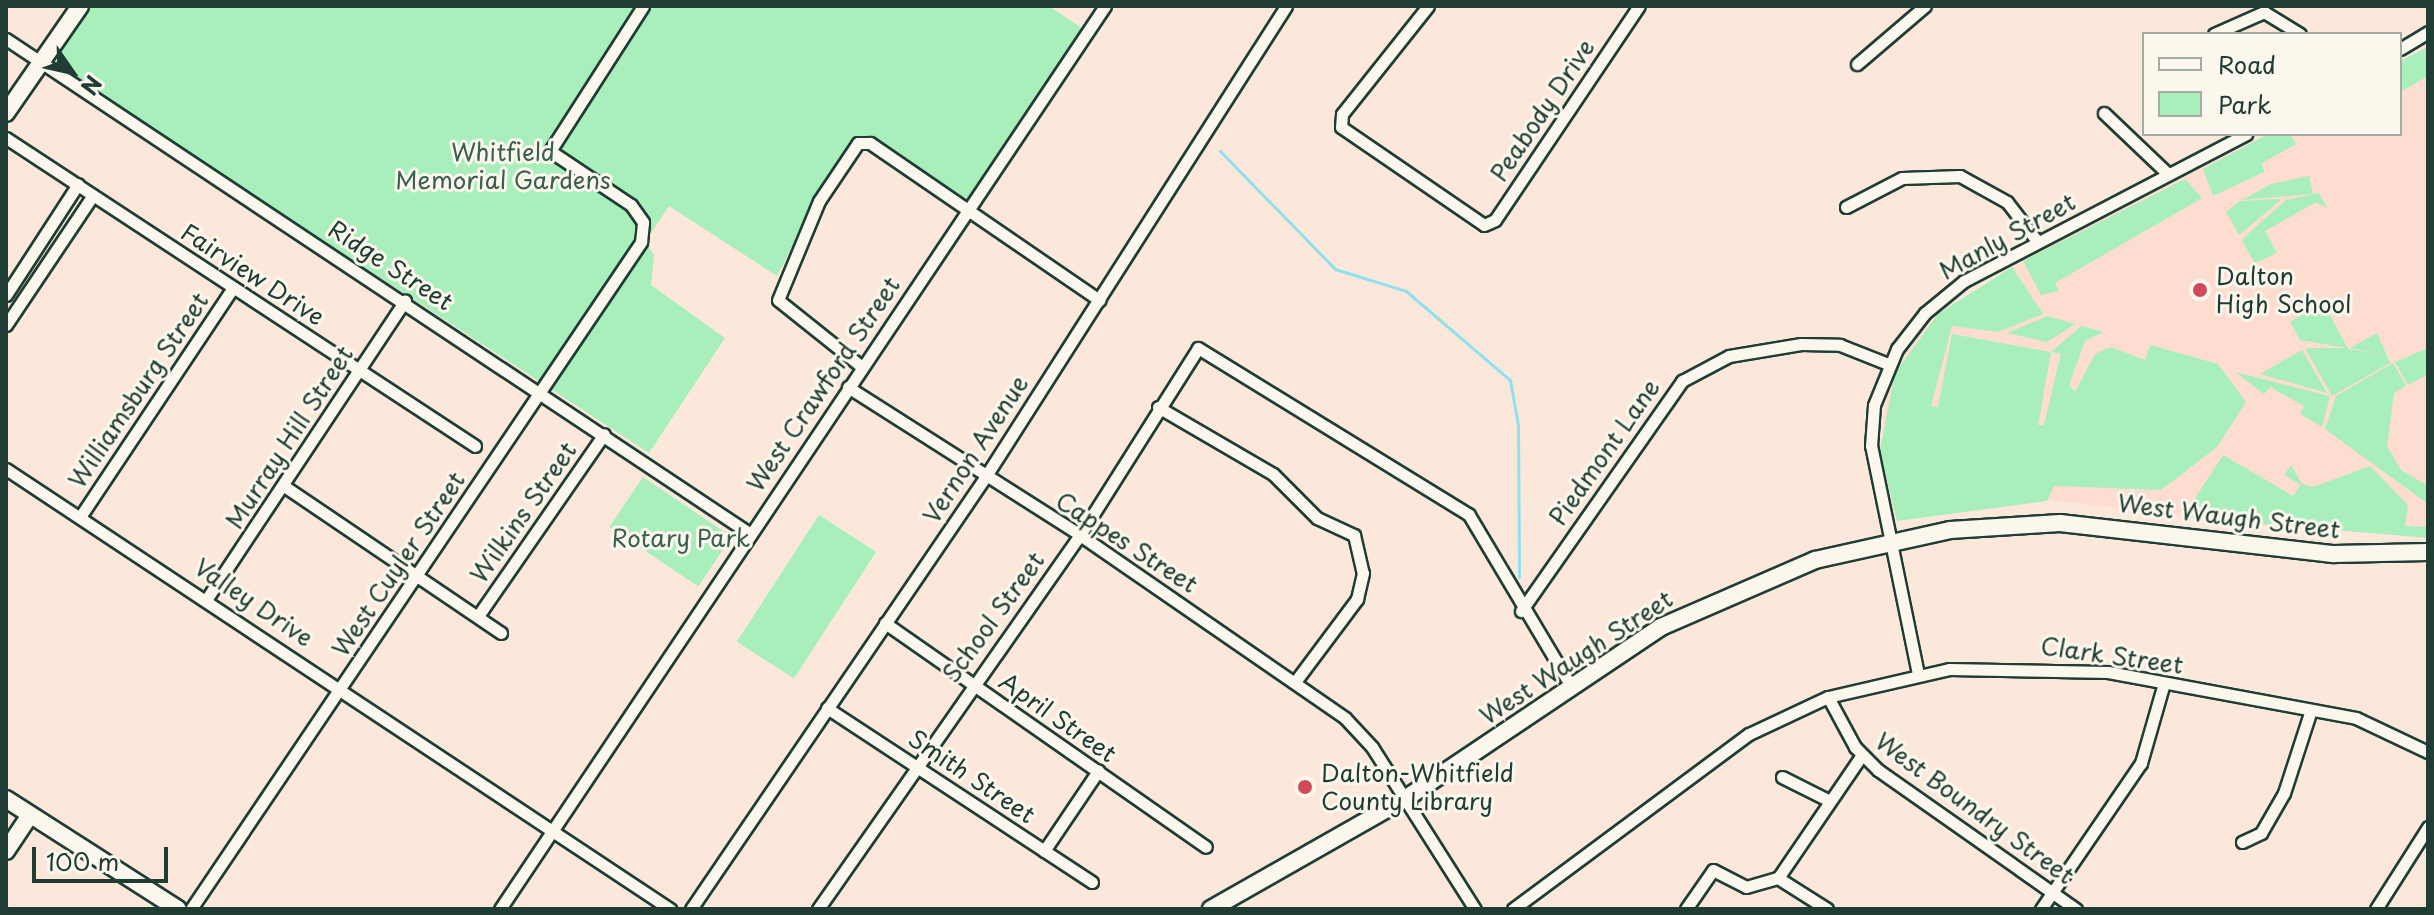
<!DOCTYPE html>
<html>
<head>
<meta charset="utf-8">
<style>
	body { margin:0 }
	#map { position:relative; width:2434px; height:915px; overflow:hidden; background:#fce8db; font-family:"Playpen Sans",sans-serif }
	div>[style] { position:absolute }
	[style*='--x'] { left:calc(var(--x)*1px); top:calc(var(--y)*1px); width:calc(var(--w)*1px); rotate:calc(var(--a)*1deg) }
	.built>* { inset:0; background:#fcddcf }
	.green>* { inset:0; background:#a8efbc; transform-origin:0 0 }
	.stream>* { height:3px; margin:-1.5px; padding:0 1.5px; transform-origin:1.5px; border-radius:1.5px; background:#90e0ee }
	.roads { filter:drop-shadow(2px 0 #1f3d34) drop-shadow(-2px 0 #1f3d34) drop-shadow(0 2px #1f3d34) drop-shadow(0 -2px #1f3d34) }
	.street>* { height:11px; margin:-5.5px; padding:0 5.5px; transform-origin:5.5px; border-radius:5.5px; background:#fbf7ec }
	.secondary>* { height:16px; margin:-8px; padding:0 8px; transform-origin:8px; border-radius:8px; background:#fbf7ec }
	.dots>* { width:22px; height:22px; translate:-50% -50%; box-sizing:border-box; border:4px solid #fbf7ec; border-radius:50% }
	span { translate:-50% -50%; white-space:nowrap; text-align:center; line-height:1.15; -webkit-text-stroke:6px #fbf7ec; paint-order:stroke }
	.street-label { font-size:24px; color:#1f3d34 }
	.park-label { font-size:24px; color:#3a614f }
	.poi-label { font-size:24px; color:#1f3d34 }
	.left { translate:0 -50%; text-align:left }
	.frame { position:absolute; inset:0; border:8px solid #1f3d34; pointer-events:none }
	.legend { position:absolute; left:2142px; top:32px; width:260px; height:104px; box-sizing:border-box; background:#fbf7ec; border:2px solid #a3ada2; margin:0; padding:10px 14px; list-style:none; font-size:24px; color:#1f3d34 }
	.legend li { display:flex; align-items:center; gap:16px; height:40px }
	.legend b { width:40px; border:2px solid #a3ada2 }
	.north { position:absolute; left:32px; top:32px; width:80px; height:80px; -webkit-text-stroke:6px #fbf7ec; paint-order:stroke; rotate:124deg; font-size:22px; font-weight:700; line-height:32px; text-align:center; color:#1f3d34 }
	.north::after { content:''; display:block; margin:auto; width:28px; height:36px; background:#1f3d34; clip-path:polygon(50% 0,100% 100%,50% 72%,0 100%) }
	.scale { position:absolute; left:32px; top:847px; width:136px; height:36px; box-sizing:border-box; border:4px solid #1f3d34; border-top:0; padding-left:10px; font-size:24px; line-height:28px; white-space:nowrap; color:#1f3d34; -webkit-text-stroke:6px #fbf7ec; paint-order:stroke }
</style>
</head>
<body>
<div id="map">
	<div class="built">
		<i style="clip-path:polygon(2428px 46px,2428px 534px,2277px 527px,2051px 500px,1893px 518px,1881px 457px,1886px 398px,1907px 350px,1938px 314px,2046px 248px,2268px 134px,2400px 134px,2400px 61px)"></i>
	</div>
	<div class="green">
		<i style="clip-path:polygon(89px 6px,1049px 6px,1083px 29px,965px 202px,860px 137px,829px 175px,777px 276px,669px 206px,645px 242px,654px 255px,651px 285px,725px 338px,649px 453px,51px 63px)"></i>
		<i style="clip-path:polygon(2428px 47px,2428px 76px,2400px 92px,2400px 61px)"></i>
		<i style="clip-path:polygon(2268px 134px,2290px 134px,2296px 144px,2262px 163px,2264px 172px,2213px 196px,2203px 169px)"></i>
		<i style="clip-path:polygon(2309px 176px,2313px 194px,2242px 200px,2271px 184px)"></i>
		<i style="clip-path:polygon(2185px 179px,2202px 198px,2055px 283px,2059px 291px,2041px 295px,2023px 261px)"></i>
		<i style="clip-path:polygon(2319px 193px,2327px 208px,2316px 202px,2265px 231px,2277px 253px,2255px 263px,2242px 241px,2248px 234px,2286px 200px)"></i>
		<i style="clip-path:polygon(2282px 199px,2239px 235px,2226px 212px,2240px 201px)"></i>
		<i style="clip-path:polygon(evenodd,2012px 267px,2043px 314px,1998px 332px,1952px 326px,1931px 406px,1938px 407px,1952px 334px,2051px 352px,2081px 326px,2104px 332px,2085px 341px,2069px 385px,2075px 392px,2095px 354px,2111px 347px,2145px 360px,2150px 345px,2218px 364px,2246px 402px,2217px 447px,2161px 490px,2054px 486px,2047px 501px,1897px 521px,1880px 450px,1895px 373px,1938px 314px,2012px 267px,2051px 352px,2061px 354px,2044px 425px,2038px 425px,2051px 352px)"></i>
		<i style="clip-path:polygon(2323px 302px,2348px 349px,2385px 354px,2350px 348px,2377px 333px,2390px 363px,2332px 396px,2305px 348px,2347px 348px,2300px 340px,2290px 322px)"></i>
		<i style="clip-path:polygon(2047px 316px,2075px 324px,2047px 342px,2007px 333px)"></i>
		<i style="clip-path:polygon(2428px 348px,2428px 374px,2408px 385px,2395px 362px)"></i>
		<i style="clip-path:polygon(2302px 350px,2327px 393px,2260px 374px)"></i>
		<i style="clip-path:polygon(2393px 363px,2406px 386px,2394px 393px,2387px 446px,2401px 470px,2428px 486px,2428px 504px,2325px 429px,2336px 396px)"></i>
		<i style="clip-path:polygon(2235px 372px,2330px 396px,2322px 427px,2300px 414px,2304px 406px,2270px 387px,2264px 394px)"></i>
		<i style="clip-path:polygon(2223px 455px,2293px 496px,2301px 485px,2284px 475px,2291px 465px,2302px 484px,2313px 487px,2370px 466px,2408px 505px,2405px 526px,2428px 527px,2428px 538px,2183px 517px)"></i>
		<i style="left:643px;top:477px;width:107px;height:60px;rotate:34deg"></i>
		<i style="left:819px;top:515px;width:68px;height:151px;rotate:33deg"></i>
	</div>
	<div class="stream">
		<i style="--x:1220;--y:151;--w:165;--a:45.7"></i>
		<i style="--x:1335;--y:269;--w:74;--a:17.2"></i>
		<i style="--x:1406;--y:291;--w:137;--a:40.6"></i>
		<i style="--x:1510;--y:380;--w:46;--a:79.9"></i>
		<i style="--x:1518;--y:425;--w:152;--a:89.6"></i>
	</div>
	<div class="roads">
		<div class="street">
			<i style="--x:1428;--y:6;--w:138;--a:128.5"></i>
			<i style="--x:1342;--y:114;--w:13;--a:94"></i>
			<i style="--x:1341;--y:127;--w:173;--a:34.4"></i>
			<i style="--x:1484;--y:225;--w:12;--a:-24"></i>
			<i style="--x:1495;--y:220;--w:258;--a:-56.1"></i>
			<i style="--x:2214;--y:34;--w:55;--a:-23.7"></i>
			<i style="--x:2264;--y:12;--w:42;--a:31.4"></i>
			<i style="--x:6;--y:39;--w:892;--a:33.62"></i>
			<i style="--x:2400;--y:49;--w:33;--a:-31"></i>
			<i style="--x:1857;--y:64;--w:89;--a:-40.5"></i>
			<i style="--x:2104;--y:113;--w:88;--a:43.6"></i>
			<i style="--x:6;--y:138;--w:561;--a:33.29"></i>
			<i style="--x:1846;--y:207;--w:63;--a:-27.4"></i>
			<i style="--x:1902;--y:178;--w:58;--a:-2"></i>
			<i style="--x:1960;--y:176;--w:54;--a:29"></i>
			<i style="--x:2007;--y:202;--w:49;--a:52.4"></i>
			<i style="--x:6;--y:295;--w:132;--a:-57"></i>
			<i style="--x:6;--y:325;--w:156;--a:-56.2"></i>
			<i style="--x:862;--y:367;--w:107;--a:-141.4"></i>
			<i style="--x:778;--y:300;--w:107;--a:-67.5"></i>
			<i style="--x:819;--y:201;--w:70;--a:-56.1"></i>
			<i style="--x:858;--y:143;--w:12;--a:0"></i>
			<i style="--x:870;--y:143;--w:278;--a:34.4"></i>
			<i style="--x:848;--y:387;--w:275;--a:32.5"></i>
			<i style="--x:1080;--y:535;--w:322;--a:34.6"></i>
			<i style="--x:1345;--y:718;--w:40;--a:47"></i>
			<i style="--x:1372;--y:747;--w:192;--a:57.6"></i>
			<i style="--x:1158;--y:407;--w:133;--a:30.2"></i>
			<i style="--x:1273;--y:474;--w:62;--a:45"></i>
			<i style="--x:1317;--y:518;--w:41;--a:24.7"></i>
			<i style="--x:1354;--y:535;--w:39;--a:77"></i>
			<i style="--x:1363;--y:573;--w:27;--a:103"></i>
			<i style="--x:1357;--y:599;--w:104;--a:126.8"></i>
			<i style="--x:6;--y:469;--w:797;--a:33.53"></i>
			<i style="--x:284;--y:486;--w:262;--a:34.1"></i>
			<i style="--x:80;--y:517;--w:275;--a:-56.3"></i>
			<i style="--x:208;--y:597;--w:356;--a:-56.4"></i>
			<i style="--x:1521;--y:611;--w:281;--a:-55"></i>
			<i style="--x:1682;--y:381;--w:53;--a:-28"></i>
			<i style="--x:1729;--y:356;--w:73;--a:-9.5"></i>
			<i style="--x:1801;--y:344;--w:39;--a:1"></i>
			<i style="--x:1840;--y:345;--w:52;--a:21.6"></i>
			<i style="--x:478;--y:616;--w:221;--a:-55.3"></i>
			<i style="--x:885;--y:623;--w:391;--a:34.9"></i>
			<i style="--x:1918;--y:674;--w:233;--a:-101.6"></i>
			<i style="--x:1871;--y:446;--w:41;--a:-85.8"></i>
			<i style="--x:1874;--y:405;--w:61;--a:-67.7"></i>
			<i style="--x:1897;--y:349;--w:46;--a:-52.1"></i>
			<i style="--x:1925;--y:313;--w:50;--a:-39.4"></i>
			<i style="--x:1964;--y:281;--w:318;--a:-27.5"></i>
			<i style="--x:1828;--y:697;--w:57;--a:61.6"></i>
			<i style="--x:1855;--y:747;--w:33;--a:45"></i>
			<i style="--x:1878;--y:770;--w:242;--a:35.1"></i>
			<i style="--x:827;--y:708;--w:317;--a:33.3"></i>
			<i style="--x:1782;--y:777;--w:51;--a:26.6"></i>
			<i style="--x:2242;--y:842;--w:21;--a:-25"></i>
			<i style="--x:2261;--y:833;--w:46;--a:-60.1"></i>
			<i style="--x:2284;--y:793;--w:87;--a:-72"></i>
			<i style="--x:1044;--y:851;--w:97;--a:-56"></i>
			<i style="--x:1778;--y:878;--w:149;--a:-55.7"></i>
			<i style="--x:191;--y:909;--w:805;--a:-55.99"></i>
			<i style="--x:641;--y:242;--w:20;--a:-84"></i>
			<i style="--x:643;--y:222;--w:21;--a:-125"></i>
			<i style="--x:631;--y:205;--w:97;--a:-146.3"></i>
			<i style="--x:550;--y:151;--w:172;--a:-57.3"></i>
			<i style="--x:500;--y:909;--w:1087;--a:-56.18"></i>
			<i style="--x:691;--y:909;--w:520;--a:-55.73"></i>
			<i style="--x:984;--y:479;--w:561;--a:-57.44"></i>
			<i style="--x:818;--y:909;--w:457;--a:-55"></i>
			<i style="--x:1080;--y:535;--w:221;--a:-57.7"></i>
			<i style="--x:1198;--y:348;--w:318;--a:31.6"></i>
			<i style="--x:1469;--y:515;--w:199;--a:59.2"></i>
			<i style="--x:1513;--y:909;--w:294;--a:-36.6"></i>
			<i style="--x:1749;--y:734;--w:87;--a:-25.1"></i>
			<i style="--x:1828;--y:697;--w:124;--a:-13"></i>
			<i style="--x:1949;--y:669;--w:159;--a:1.1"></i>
			<i style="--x:2108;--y:672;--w:252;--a:10.5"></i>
			<i style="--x:2356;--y:718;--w:80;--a:25.3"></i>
			<i style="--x:1686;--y:909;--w:47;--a:-55.3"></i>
			<i style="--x:1713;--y:870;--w:37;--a:27"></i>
			<i style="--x:1746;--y:887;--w:33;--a:-16"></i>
			<i style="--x:1778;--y:878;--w:58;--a:32.3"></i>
			<i style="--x:2041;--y:909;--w:177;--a:-55.6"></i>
			<i style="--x:2141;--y:763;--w:83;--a:-74"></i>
			<i style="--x:2376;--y:909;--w:97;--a:-57.6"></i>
		</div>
		<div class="secondary">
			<i style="--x:6;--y:113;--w:130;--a:-55.3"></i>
			<i style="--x:6;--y:799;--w:204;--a:32.6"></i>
			<i style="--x:6;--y:851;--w:43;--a:-56.3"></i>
			<i style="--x:1211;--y:909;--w:223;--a:-29.6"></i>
			<i style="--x:1405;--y:799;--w:308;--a:-33.9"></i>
			<i style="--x:1661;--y:627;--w:168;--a:-23.5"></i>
			<i style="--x:1815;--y:560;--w:138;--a:-12.5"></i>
			<i style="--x:1950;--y:530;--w:110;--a:-3.6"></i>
			<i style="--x:2060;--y:523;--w:276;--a:6.5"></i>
			<i style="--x:2334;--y:554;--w:94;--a:-1.2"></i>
		</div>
	</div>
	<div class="dots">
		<i style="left:2200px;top:290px;background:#d1495b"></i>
		<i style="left:1305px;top:787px;background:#d1495b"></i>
	</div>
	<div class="street-label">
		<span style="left:1542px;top:110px;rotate:-56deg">Peabody Drive</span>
		<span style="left:2007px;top:236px;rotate:-29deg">Manly Street</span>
		<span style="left:391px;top:265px;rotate:33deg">Ridge Street</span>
		<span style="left:253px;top:274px;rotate:33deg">Fairview Drive</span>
		<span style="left:823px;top:384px;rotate:-56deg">West Crawford Street</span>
		<span style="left:138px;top:390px;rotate:-56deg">Williamsburg Street</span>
		<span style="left:289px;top:437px;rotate:-57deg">Murray Hill Street</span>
		<span style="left:975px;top:449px;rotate:-57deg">Vernon Avenue</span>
		<span style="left:1604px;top:452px;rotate:-55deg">Piedmont Lane</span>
		<span style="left:523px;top:512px;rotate:-55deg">Wilkins Street</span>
		<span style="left:2229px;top:516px;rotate:7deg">West Waugh Street</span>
		<span style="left:1127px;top:542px;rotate:33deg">Cappes Street</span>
		<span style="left:398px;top:564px;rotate:-56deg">West Cuyler Street</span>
		<span style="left:254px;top:602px;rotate:34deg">Valley Drive</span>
		<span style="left:993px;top:617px;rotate:-54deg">School Street</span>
		<span style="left:2112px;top:655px;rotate:8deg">Clark Street</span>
		<span style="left:1576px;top:657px;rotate:-33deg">West Waugh Street</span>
		<span style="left:1058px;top:717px;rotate:35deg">April Street</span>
		<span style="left:972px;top:776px;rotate:34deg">Smith Street</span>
		<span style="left:1975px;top:808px;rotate:36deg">West Boundry Street</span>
	</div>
	<div class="park-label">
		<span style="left:503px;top:166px">Whitfield<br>Memorial Gardens</span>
		<span style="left:681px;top:538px">Rotary Park</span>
	</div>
	<div class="poi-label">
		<span class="left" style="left:2216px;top:290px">Dalton<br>High School</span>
		<span class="left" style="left:1321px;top:787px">Dalton-Whitfield<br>County Library</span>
	</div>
	<div class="frame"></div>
	<ul class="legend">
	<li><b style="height:10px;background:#fbf7ec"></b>Road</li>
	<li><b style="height:22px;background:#a8efbc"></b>Park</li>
	</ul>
	<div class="north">N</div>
	<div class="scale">100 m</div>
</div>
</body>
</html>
